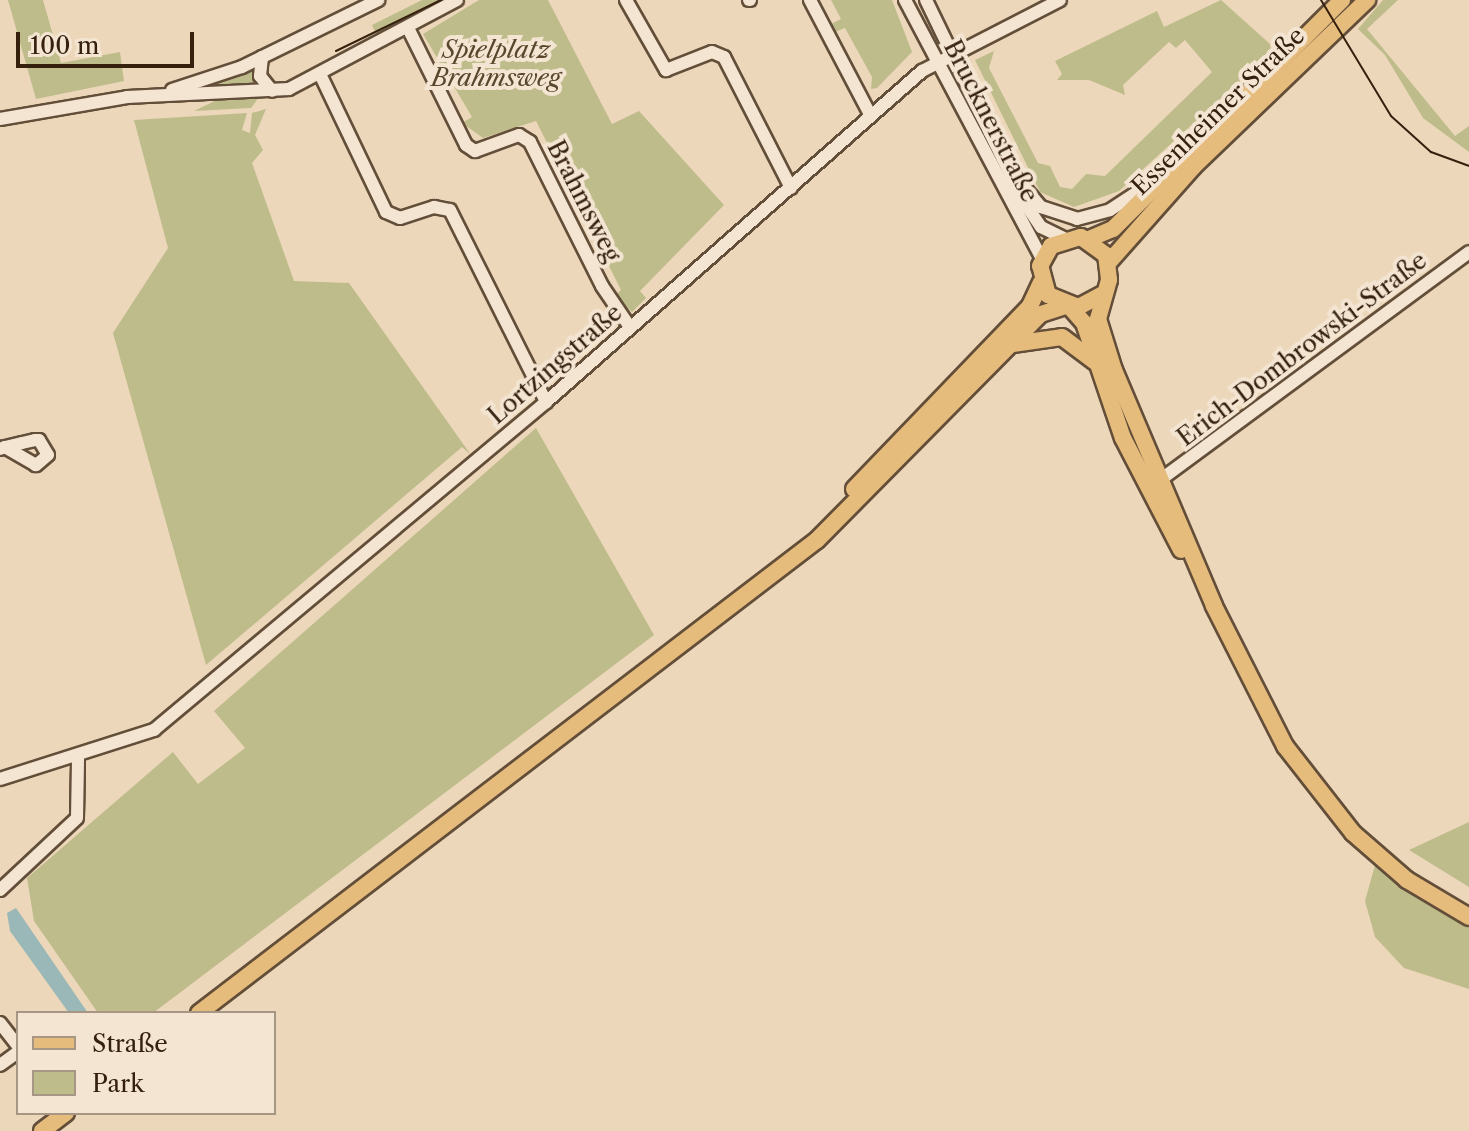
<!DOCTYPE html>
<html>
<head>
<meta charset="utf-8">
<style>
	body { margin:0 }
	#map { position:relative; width:1469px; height:1131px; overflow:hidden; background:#ecd7ba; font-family:"Libre Caslon Text",serif }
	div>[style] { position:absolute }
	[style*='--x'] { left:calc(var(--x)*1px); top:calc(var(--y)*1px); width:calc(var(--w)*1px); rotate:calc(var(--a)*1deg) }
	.green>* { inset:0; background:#bfbc8b }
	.water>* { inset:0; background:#9ab8b7 }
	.roads { filter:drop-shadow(2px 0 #634e39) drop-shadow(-2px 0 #634e39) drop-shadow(0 2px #634e39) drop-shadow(0 -2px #634e39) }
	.minor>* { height:12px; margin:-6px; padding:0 6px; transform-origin:6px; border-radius:6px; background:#f3e5d2 }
	.major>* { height:16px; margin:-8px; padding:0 8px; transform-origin:8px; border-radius:8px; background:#e6bc7d }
	.tram>* { height:2px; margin:-1px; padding:0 1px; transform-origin:1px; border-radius:1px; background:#35200e }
	span { translate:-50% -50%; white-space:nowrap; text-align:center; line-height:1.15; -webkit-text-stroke:8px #f3e5d2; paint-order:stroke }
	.park-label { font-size:24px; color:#58472d; font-style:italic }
	.street-label { font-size:24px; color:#35200e }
	.legend { position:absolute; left:16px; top:1011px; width:260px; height:104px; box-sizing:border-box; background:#f3e5d2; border:2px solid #a79684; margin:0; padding:10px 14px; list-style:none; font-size:24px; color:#35200e }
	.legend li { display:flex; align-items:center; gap:16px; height:40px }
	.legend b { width:40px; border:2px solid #a79684 }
	.scale { position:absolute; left:16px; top:32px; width:178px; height:36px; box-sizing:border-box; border:4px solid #35200e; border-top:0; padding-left:10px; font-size:24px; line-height:28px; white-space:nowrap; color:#35200e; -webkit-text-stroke:6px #f3e5d2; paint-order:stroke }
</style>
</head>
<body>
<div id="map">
	<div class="green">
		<i style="clip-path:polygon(8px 0,43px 0,61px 63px,120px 52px,124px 81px,36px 99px)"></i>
		<i style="clip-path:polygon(422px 0,448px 0,378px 38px,372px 25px)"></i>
		<i style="clip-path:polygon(479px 0,548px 0,612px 124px,639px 111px,724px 205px,640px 291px,646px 298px,632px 312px,614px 296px,621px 290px,536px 121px,483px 138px,462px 123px,472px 117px,423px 34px)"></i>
		<i style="clip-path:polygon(831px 0,892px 0,912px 52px,877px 88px,871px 89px,872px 77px,845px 28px,835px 32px,831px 24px,841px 19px)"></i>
		<i style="clip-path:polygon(1221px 0,1270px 44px,1271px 53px,1119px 191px,1074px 207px,1040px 192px,975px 60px,994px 51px,989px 68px,1038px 163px,1050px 166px,1060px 187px,1072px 189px,1086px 174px,1105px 176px,1212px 72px,1185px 40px,1176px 48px,1169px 42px,1123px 85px,1125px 95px,1089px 80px,1057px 80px,1062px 74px,1055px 61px,1157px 11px,1164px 27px)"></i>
		<i style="clip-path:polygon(1383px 0,1398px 0,1367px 29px,1455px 136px,1469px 126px,1469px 152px,1423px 118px,1385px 55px,1358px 29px)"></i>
		<i style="clip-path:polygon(252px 68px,255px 82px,247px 86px,205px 87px)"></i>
		<i style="clip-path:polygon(259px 97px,251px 108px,194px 111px,219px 99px)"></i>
		<i style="clip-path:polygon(266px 109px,255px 135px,263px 150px,252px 163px,294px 281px,349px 283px,471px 455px,462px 447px,206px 665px,113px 333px,168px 248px,134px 120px,247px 113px,242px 130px,250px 133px,252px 113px)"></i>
		<i style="clip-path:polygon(536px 428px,654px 635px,153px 1013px,98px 1013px,34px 921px,27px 878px,173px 752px,198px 784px,245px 748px,214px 711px)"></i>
		<i style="clip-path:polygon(1469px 822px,1469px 887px,1409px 850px)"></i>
		<i style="clip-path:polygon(1375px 865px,1469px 926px,1469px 989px,1404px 968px,1375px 937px,1365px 901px)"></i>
	</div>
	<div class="water">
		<i style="clip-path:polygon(16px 908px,88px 1013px,69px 1013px,10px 931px,7px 913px)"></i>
	</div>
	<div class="roads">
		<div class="minor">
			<i style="--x:626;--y:0;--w:81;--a:60.3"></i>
			<i style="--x:666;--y:70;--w:49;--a:-21.4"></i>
			<i style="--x:712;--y:52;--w:13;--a:23"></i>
			<i style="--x:724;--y:57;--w:147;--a:62.9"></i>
			<i style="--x:749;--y:0;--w:1;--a:0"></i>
			<i style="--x:810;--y:0;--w:131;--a:62.3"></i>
			<i style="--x:905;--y:0;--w:293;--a:62.1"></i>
			<i style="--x:926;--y:0;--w:221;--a:64.2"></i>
			<i style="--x:1022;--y:199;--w:34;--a:56"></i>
			<i style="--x:1041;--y:227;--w:25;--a:26"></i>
			<i style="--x:408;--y:28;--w:131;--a:63.6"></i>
			<i style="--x:466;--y:145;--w:11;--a:34"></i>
			<i style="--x:475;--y:151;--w:47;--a:-20"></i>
			<i style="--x:519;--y:135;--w:13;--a:32"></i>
			<i style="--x:530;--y:142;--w:161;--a:63.4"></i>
			<i style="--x:602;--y:286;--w:50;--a:55.7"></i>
			<i style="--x:262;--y:57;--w:19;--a:96"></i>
			<i style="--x:260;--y:76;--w:19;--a:51"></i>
			<i style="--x:320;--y:74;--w:153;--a:64.4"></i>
			<i style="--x:386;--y:212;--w:15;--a:23"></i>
			<i style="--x:400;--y:218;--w:36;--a:-18"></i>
			<i style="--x:434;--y:207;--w:16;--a:11"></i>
			<i style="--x:450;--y:210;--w:215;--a:63.4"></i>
			<i style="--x:172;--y:90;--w:74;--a:-18.2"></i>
			<i style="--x:242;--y:67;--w:152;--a:-26.2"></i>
			<i style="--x:0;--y:119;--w:129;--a:-9.8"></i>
			<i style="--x:127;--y:97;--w:162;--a:-2.8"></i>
			<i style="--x:289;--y:89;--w:190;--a:-27.9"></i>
			<i style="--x:1020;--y:182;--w:33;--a:50"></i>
			<i style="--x:1041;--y:207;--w:38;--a:18"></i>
			<i style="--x:1077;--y:219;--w:34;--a:-15"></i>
			<i style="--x:1110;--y:210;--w:51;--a:-33.1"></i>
			<i style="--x:0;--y:449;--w:5;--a:-22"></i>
			<i style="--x:5;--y:447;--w:17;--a:-13"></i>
			<i style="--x:22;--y:443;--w:13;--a:-13"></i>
			<i style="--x:35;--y:440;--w:4;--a:0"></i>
			<i style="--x:39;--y:440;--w:17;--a:59"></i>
			<i style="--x:48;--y:455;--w:16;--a:140"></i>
			<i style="--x:36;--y:465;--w:36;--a:-150"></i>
			<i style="--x:1160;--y:480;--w:384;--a:-36.4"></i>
			<i style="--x:0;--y:779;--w:162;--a:-17.7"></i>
			<i style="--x:154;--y:730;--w:511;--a:-39.92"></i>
			<i style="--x:546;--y:402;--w:501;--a:-41.36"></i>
			<i style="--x:922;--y:71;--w:155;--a:-27.2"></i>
			<i style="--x:0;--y:890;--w:105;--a:-43.1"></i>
			<i style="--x:77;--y:818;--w:59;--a:-89"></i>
			<i style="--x:0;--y:1023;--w:29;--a:52"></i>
			<i style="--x:0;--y:1065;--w:22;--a:-36"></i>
		</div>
		<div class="major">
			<i style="--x:1089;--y:239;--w:26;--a:-23"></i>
			<i style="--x:1113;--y:229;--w:324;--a:-45"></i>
			<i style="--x:1109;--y:262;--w:128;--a:-48.5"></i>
			<i style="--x:1194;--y:166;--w:240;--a:-43.8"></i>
			<i style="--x:1101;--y:295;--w:26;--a:152"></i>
			<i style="--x:1078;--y:307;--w:32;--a:-158"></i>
			<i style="--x:1048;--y:295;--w:30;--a:-105"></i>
			<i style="--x:1040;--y:266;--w:23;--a:-61"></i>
			<i style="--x:1051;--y:246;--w:31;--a:-17"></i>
			<i style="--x:1081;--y:237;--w:31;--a:36"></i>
			<i style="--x:1106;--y:255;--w:25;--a:83"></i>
			<i style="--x:1109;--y:280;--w:41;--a:105.8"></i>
			<i style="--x:1098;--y:319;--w:53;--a:72.6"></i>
			<i style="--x:1114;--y:370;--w:256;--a:67"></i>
			<i style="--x:1214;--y:606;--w:157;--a:63.1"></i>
			<i style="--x:1285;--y:746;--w:110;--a:52"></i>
			<i style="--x:1353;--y:833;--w:72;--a:41"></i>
			<i style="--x:1407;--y:880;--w:72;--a:30.8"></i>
			<i style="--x:1070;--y:307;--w:21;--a:49"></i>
			<i style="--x:1084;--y:323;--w:121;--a:71.3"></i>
			<i style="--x:1123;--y:438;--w:126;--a:62.6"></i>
			<i style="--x:1013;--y:344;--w:49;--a:-8.1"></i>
			<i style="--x:1062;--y:337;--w:41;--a:37.1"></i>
			<i style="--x:854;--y:489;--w:254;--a:-46.1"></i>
			<i style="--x:1030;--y:306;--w:26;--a:-65"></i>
			<i style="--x:199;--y:1013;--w:778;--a:-37.43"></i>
			<i style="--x:817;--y:540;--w:318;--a:-45.3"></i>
			<i style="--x:1041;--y:314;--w:26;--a:-18"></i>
			<i style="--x:42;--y:1131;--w:30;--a:-37"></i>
		</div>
	</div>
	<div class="tram">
		<i style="--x:1321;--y:0;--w:135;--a:58.9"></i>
		<i style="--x:1391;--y:116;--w:54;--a:42"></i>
		<i style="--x:1431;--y:152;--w:40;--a:20.2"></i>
		<i style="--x:336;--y:51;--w:117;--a:-25.9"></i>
	</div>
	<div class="park-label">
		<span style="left:496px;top:64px">Spielplatz<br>Brahmsweg</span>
	</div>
	<div class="street-label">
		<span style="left:1218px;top:111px;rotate:-44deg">Essenheimer Straße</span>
		<span style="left:991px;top:121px;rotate:63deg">Brucknerstraße</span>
		<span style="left:584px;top:201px;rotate:63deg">Brahmsweg</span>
		<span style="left:1302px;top:349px;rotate:-37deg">Erich-Dombrowski-Straße</span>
		<span style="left:555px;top:364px;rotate:-41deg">Lortzingstraße</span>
	</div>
	<ul class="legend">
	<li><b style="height:10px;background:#e6bc7d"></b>Straße</li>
	<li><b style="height:22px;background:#bfbc8b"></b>Park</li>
	</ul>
	<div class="scale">100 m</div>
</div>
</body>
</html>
